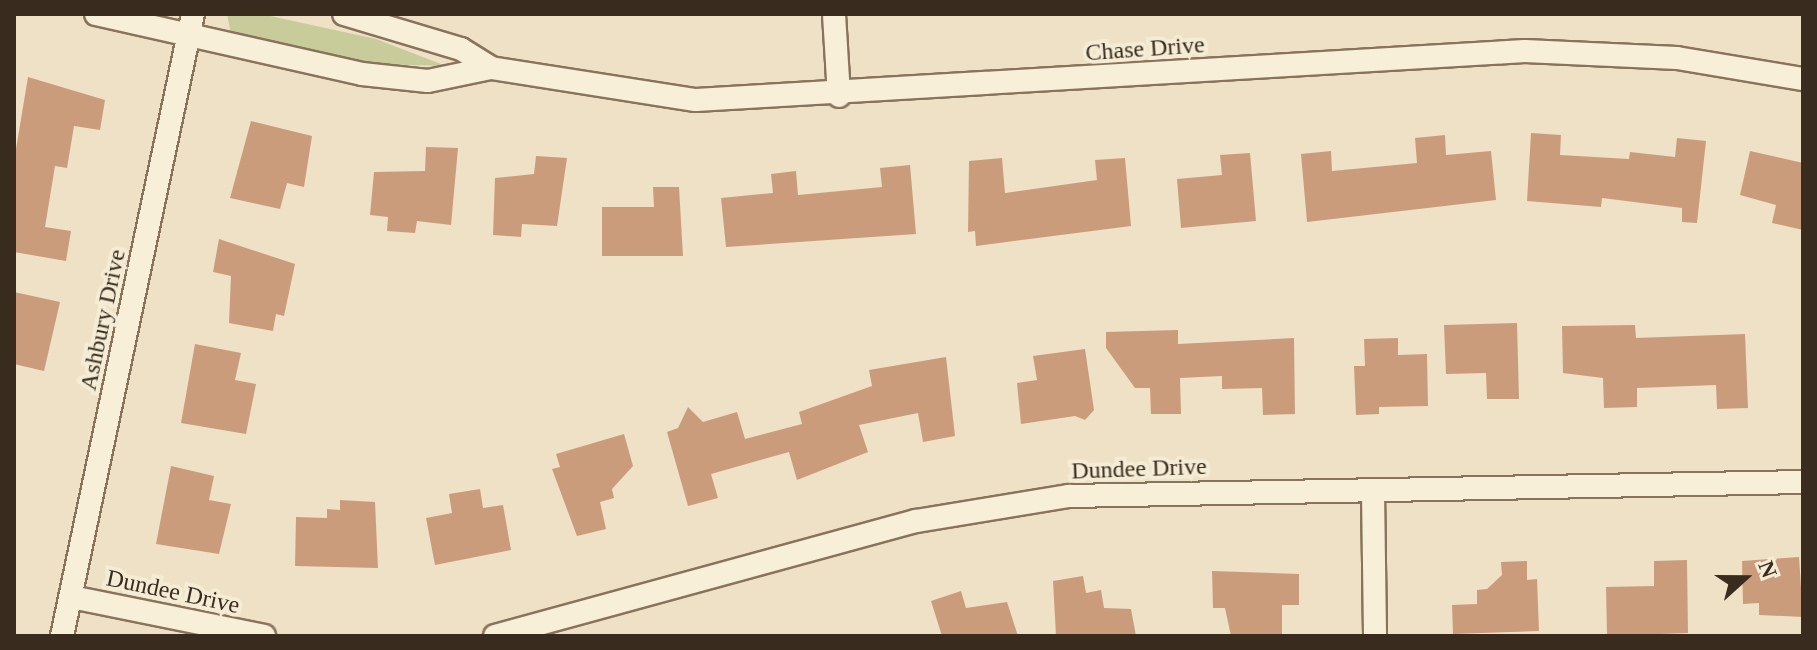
<!DOCTYPE html>
<html>
<head>
<meta charset="utf-8">
<style>
	body { margin:0 }
	#map { position:relative; width:1817px; height:650px; overflow:hidden; background:#eee1c6; font-family:"Times New Roman",serif }
	div>[style] { position:absolute }
	[style*='--x'] { left:calc(var(--x)*1px); top:calc(var(--y)*1px); width:calc(var(--w)*1px); rotate:calc(var(--a)*1deg) }
	.green>* { inset:0; background:#c7cc9a }
	.building>* { inset:0; background:#cb9c7c }
	.roads { filter:drop-shadow(2px 0 #89735c) drop-shadow(-2px 0 #89735c) drop-shadow(0 2px #89735c) drop-shadow(0 -2px #89735c) }
	.street>* { height:22px; margin:-11px; padding:0 11px; transform-origin:11px; border-radius:11px; background:#f8efd9 }
	span { translate:-50% -50%; white-space:nowrap; text-align:center; line-height:1.15; -webkit-text-stroke:8px #f5ecd5; paint-order:stroke }
	.street-label { font-size:24px; color:#392c1f }
	.frame { position:absolute; inset:0; border:16px solid #392c1f; pointer-events:none }
	.north { position:absolute; left:1705px; top:538px; width:80px; height:80px; -webkit-text-stroke:6px #f5ecd5; paint-order:stroke; rotate:69deg; font-size:22px; font-weight:700; line-height:32px; text-align:center; color:#392c1f }
	.north::after { content:''; display:block; margin:auto; width:28px; height:36px; background:#392c1f; clip-path:polygon(50% 0,100% 100%,50% 72%,0 100%) }
</style>
</head>
<body>
<div id="map">
	<div class="green">
		<i style="clip-path:polygon(227px 14px,261px 14px,376px 39px,446px 66px,371px 64px,231px 34px)"></i>
	</div>
	<div class="building">
		<i style="clip-path:polygon(28px 77px,105px 100px,100px 130px,74px 126px,67px 168px,55px 166px,45px 227px,71px 231px,66px 261px,14px 252px,14px 161px)"></i>
		<i style="clip-path:polygon(251px 121px,312px 136px,304px 187px,287px 183px,280px 209px,230px 198px)"></i>
		<i style="clip-path:polygon(1531px 133px,1561px 135px,1560px 155px,1629px 159px,1630px 152px,1675px 157px,1677px 138px,1706px 141px,1697px 223px,1682px 222px,1682px 208px,1602px 198px,1601px 207px,1527px 201px)"></i>
		<i style="clip-path:polygon(1445px 135px,1446px 155px,1491px 151px,1496px 200px,1307px 222px,1301px 154px,1331px 151px,1332px 171px,1417px 163px,1415px 138px)"></i>
		<i style="clip-path:polygon(426px 147px,458px 148px,451px 225px,417px 221px,415px 233px,387px 231px,388px 217px,370px 215px,374px 172px,425px 171px)"></i>
		<i style="clip-path:polygon(1750px 151px,1803px 163px,1803px 230px,1772px 223px,1776px 205px,1740px 195px)"></i>
		<i style="clip-path:polygon(1250px 153px,1256px 221px,1181px 228px,1177px 179px,1222px 175px,1220px 155px)"></i>
		<i style="clip-path:polygon(536px 156px,567px 158px,557px 226px,522px 224px,521px 237px,493px 235px,495px 178px,534px 174px)"></i>
		<i style="clip-path:polygon(1002px 158px,1005px 193px,1097px 180px,1095px 160px,1125px 158px,1131px 226px,976px 246px,975px 231px,968px 232px,969px 161px)"></i>
		<i style="clip-path:polygon(910px 165px,916px 234px,726px 247px,721px 198px,773px 193px,771px 174px,796px 171px,798px 195px,882px 187px,880px 168px)"></i>
		<i style="clip-path:polygon(653px 187px,679px 187px,683px 256px,602px 256px,602px 207px,654px 207px)"></i>
		<i style="clip-path:polygon(219px 239px,295px 264px,284px 316px,276px 314px,273px 331px,229px 323px,231px 276px,213px 272px)"></i>
		<i style="clip-path:polygon(14px 292px,60px 302px,44px 371px,14px 364px)"></i>
		<i style="clip-path:polygon(1517px 323px,1519px 399px,1487px 399px,1486px 373px,1446px 374px,1444px 325px)"></i>
		<i style="clip-path:polygon(1635px 325px,1636px 338px,1745px 334px,1748px 408px,1717px 409px,1716px 385px,1637px 388px,1637px 407px,1604px 408px,1603px 378px,1563px 373px,1562px 326px)"></i>
		<i style="clip-path:polygon(1178px 330px,1178px 344px,1294px 338px,1295px 414px,1263px 415px,1262px 388px,1222px 389px,1222px 376px,1180px 378px,1181px 414px,1151px 414px,1150px 388px,1135px 388px,1106px 348px,1106px 332px)"></i>
		<i style="clip-path:polygon(1398px 338px,1398px 355px,1427px 354px,1428px 406px,1379px 407px,1379px 414px,1356px 415px,1354px 366px,1365px 366px,1364px 339px)"></i>
		<i style="clip-path:polygon(195px 344px,241px 353px,235px 380px,256px 384px,246px 434px,181px 423px)"></i>
		<i style="clip-path:polygon(1085px 349px,1094px 410px,1085px 420px,1075px 416px,1021px 424px,1017px 383px,1037px 380px,1033px 356px)"></i>
		<i style="clip-path:polygon(946px 357px,955px 436px,923px 442px,918px 413px,859px 425px,868px 452px,797px 480px,789px 452px,711px 474px,718px 498px,688px 506px,667px 432px,678px 428px,688px 407px,703px 422px,737px 412px,745px 439px,802px 424px,799px 412px,872px 386px,869px 370px)"></i>
		<i style="clip-path:polygon(624px 434px,633px 466px,612px 489px,614px 498px,600px 502px,606px 529px,577px 536px,552px 469px,560px 467px,556px 454px)"></i>
		<i style="clip-path:polygon(171px 466px,214px 476px,209px 500px,231px 504px,219px 554px,156px 544px)"></i>
		<i style="clip-path:polygon(480px 489px,483px 508px,503px 505px,511px 550px,435px 565px,426px 518px,452px 513px,449px 494px)"></i>
		<i style="clip-path:polygon(340px 500px,375px 502px,378px 568px,295px 566px,296px 517px,327px 518px,327px 509px,340px 510px)"></i>
		<i style="clip-path:polygon(1799px 557px,1803px 617px,1759px 615px,1759px 603px,1743px 604px,1742px 561px)"></i>
		<i style="clip-path:polygon(1687px 560px,1688px 633px,1607px 636px,1606px 587px,1654px 586px,1654px 561px)"></i>
		<i style="clip-path:polygon(1527px 561px,1527px 580px,1537px 579px,1539px 631px,1453px 634px,1452px 605px,1477px 604px,1477px 590px,1487px 589px,1502px 575px,1501px 562px)"></i>
		<i style="clip-path:polygon(1212px 571px,1299px 574px,1299px 605px,1282px 605px,1282px 636px,1231px 636px,1225px 608px,1213px 608px)"></i>
		<i style="clip-path:polygon(1083px 576px,1086px 593px,1101px 590px,1104px 608px,1131px 609px,1136px 636px,1056px 636px,1053px 581px)"></i>
		<i style="clip-path:polygon(961px 591px,966px 608px,1007px 602px,1018px 636px,942px 636px,931px 601px)"></i>
	</div>
	<div class="roads">
		<div class="street">
			<i style="--x:96;--y:14;--w:273;--a:12.7"></i>
			<i style="--x:362;--y:74;--w:66;--a:6.1"></i>
			<i style="--x:428;--y:81;--w:64;--a:-11.7"></i>
			<i style="--x:344;--y:14;--w:122;--a:16.7"></i>
			<i style="--x:461;--y:49;--w:36;--a:32"></i>
			<i style="--x:491;--y:68;--w:207;--a:8.9"></i>
			<i style="--x:696;--y:100;--w:830;--a:-3.38"></i>
			<i style="--x:1525;--y:51;--w:152;--a:2.6"></i>
			<i style="--x:1677;--y:58;--w:128;--a:9.5"></i>
			<i style="--x:834;--y:14;--w:82;--a:86.5"></i>
			<i style="--x:1373;--y:491;--w:145;--a:89.2"></i>
			<i style="--x:71;--y:597;--w:197;--a:11.4"></i>
			<i style="--x:62;--y:636;--w:636;--a:-78.11"></i>
			<i style="--x:495;--y:636;--w:436;--a:-15.3"></i>
			<i style="--x:916;--y:521;--w:155;--a:-9.3"></i>
			<i style="--x:1069;--y:496;--w:734;--a:-1.09"></i>
		</div>
	</div>
	<div class="street-label">
		<span style="left:1145px;top:49px;rotate:-4deg">Chase Drive</span>
		<span style="left:103px;top:320px;rotate:-78deg">Ashbury Drive</span>
		<span style="left:1139px;top:469px;rotate:-2deg">Dundee Drive</span>
		<span style="left:173px;top:592px;rotate:12deg">Dundee Drive</span>
	</div>
	<div class="frame"></div>
	<div class="north">N</div>
</div>
</body>
</html>
